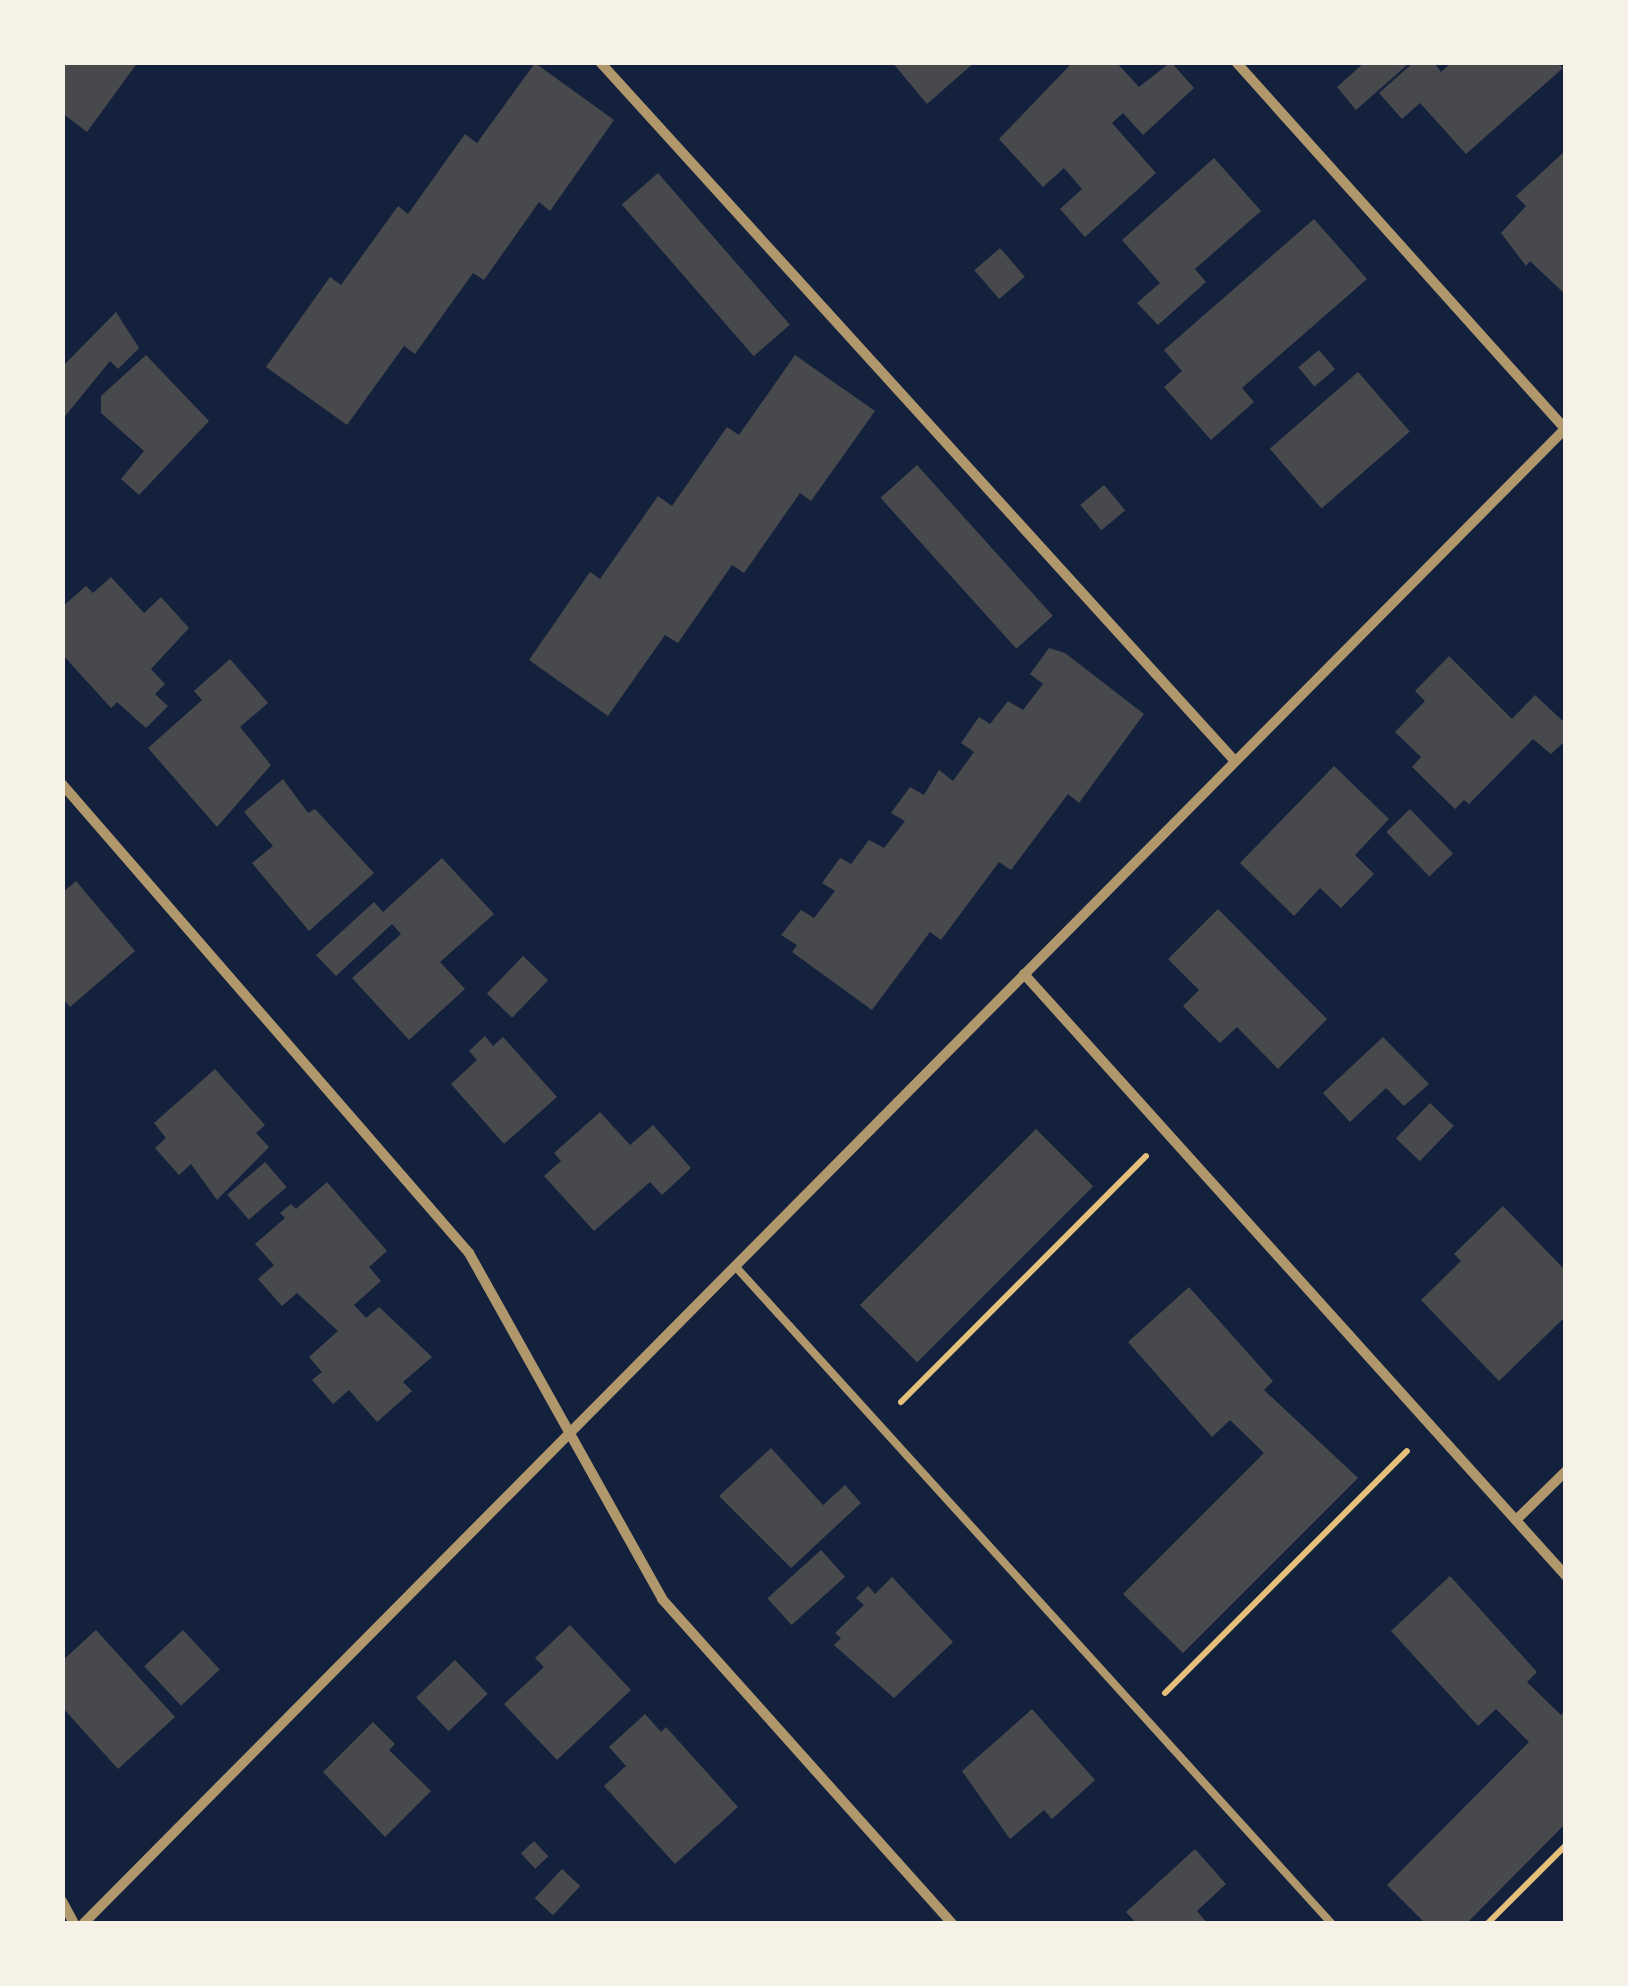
<!DOCTYPE html>
<html>
<head>
<meta charset="utf-8">
<style>
	body { margin:0 }
	#map { position:relative; width:1628px; height:1986px; overflow:hidden; background:#14213d; font-family:Manrope,sans-serif }
	div>[style] { position:absolute }
	[style*='--x'] { left:calc(var(--x)*1px); top:calc(var(--y)*1px); width:calc(var(--w)*1px); rotate:calc(var(--a)*1deg) }
	.building>* { inset:0; background:#48494c; transform-origin:0 0 }
	.path>* { height:6px; margin:-3px; padding:0 3px; transform-origin:3px; border-radius:3px; background:#e5c07b }
	.service>* { height:8px; margin:-4px; padding:0 4px; transform-origin:4px; border-radius:4px; background:#b1986c }
	.minor>* { height:10px; margin:-5px; padding:0 5px; transform-origin:5px; border-radius:5px; background:#b1986c }
	span { translate:-50% -50%; white-space:nowrap; text-align:center; line-height:1.15; -webkit-text-stroke:10px #f6f1e7; paint-order:stroke }
	.frame { position:absolute; inset:0; border:65px solid #f6f1e7; pointer-events:none }
</style>
</head>
<body>
<div id="map">
	<div class="building">
		<i style="clip-path:polygon(62px 62px,138px 62px,87px 132px,62px 113px)"></i>
		<i style="clip-path:polygon(892px 62px,975px 62px,927px 104px)"></i>
		<i style="clip-path:polygon(1073px 62px,1116px 62px,1139px 87px,1171px 62px,1194px 88px,1143px 135px,1123px 113px,1112px 123px,1156px 173px,1085px 237px,1060px 209px,1082px 189px,1064px 168px,1043px 187px,999px 139px)"></i>
		<i style="clip-path:polygon(1365px 62px,1407px 65px,1356px 110px,1337px 87px)"></i>
		<i style="clip-path:polygon(1414px 62px,1434px 62px,1441px 72px,1452px 62px,1557px 62px,1563px 68px,1466px 154px,1420px 103px,1402px 119px,1379px 93px)"></i>
		<i style="clip-path:polygon(535px 63px,614px 120px,550px 211px,539px 202px,484px 280px,473px 273px,415px 354px,404px 346px,347px 425px,266px 367px,330px 277px,341px 285px,398px 206px,408px 214px,465px 134px,477px 143px)"></i>
		<i style="clip-path:polygon(1566px 150px,1566px 295px,1530px 261px,1526px 266px,1501px 233px,1526px 206px,1516px 196px)"></i>
		<i style="clip-path:polygon(1214px 158px,1261px 211px,1195px 269px,1206px 282px,1158px 325px,1137px 303px,1160px 283px,1122px 240px)"></i>
		<i style="left:658px;top:173px;width:201px;height:48px;rotate:49deg"></i>
		<i style="clip-path:polygon(1314px 219px,1367px 279px,1242px 388px,1254px 402px,1211px 440px,1164px 387px,1182px 371px,1164px 350px)"></i>
		<i style="left:1000px;top:248px;width:38px;height:34px;rotate:49deg"></i>
		<i style="clip-path:polygon(116px 312px,139px 348px,118px 369px,110px 361px,62px 420px,62px 367px)"></i>
		<i style="left:1319px;top:350px;width:25px;height:27px;rotate:50deg"></i>
		<i style="clip-path:polygon(146px 355px,209px 421px,139px 495px,121px 479px,144px 451px,101px 413px,101px 396px)"></i>
		<i style="clip-path:polygon(795px 355px,875px 411px,811px 501px,800px 493px,744px 573px,732px 565px,678px 643px,665px 635px,608px 716px,529px 660px,590px 572px,600px 579px,658px 496px,672px 506px,727px 427px,739px 435px)"></i>
		<i style="left:1358px;top:372px;width:79px;height:117px;rotate:49deg"></i>
		<i style="left:917px;top:465px;width:203px;height:49px;rotate:48deg"></i>
		<i style="left:1104px;top:485px;width:33px;height:31px;rotate:50deg"></i>
		<i style="clip-path:polygon(111px 577px,144px 613px,161px 597px,189px 628px,151px 669px,165px 684px,155px 694px,168px 706px,146px 728px,117px 702px,111px 708px,62px 654px,62px 607px,86px 586px,93px 593px)"></i>
		<i style="clip-path:polygon(1049px 648px,1065px 653px,1144px 714px,1079px 803px,1068px 794px,1011px 870px,999px 862px,941px 940px,930px 932px,872px 1010px,792px 952px,797px 945px,781px 935px,801px 910px,814px 918px,835px 891px,822px 883px,840px 858px,851px 864px,869px 840px,884px 848px,905px 821px,891px 813px,910px 787px,924px 795px,939px 770px,953px 781px,974px 752px,961px 743px,979px 717px,990px 724px,1008px 701px,1023px 710px,1043px 684px,1030px 674px)"></i>
		<i style="clip-path:polygon(1449px 656px,1512px 719px,1535px 695px,1566px 724px,1566px 740px,1551px 754px,1533px 739px,1469px 804px,1464px 800px,1455px 809px,1412px 767px,1421px 757px,1395px 732px,1425px 701px,1415px 691px)"></i>
		<i style="clip-path:polygon(230px 659px,268px 703px,240px 727px,271px 765px,217px 827px,148px 748px,202px 700px,194px 691px)"></i>
		<i style="clip-path:polygon(1334px 766px,1389px 819px,1355px 855px,1374px 874px,1341px 908px,1320px 888px,1294px 916px,1240px 863px)"></i>
		<i style="clip-path:polygon(283px 779px,308px 813px,315px 809px,374px 873px,309px 931px,252px 863px,273px 846px,244px 812px)"></i>
		<i style="left:1410px;top:809px;width:62px;height:33px;rotate:46deg"></i>
		<i style="clip-path:polygon(442px 858px,494px 914px,440px 962px,465px 989px,409px 1040px,352px 978px,401px 934px,392px 924px,336px 976px,316px 955px,374px 902px,383px 912px)"></i>
		<i style="clip-path:polygon(76px 881px,135px 951px,70px 1007px,62px 998px,62px 893px)"></i>
		<i style="clip-path:polygon(1218px 909px,1327px 1019px,1278px 1069px,1237px 1027px,1220px 1043px,1183px 1006px,1199px 990px,1168px 959px)"></i>
		<i style="left:523px;top:956px;width:35px;height:52px;rotate:44deg"></i>
		<i style="clip-path:polygon(485px 1036px,493px 1046px,503px 1037px,557px 1097px,504px 1144px,451px 1084px,477px 1060px,469px 1051px)"></i>
		<i style="clip-path:polygon(1383px 1037px,1429px 1084px,1404px 1106px,1386px 1088px,1350px 1122px,1323px 1093px)"></i>
		<i style="clip-path:polygon(215px 1069px,265px 1125px,256px 1133px,269px 1147px,217px 1200px,191px 1164px,179px 1175px,155px 1148px,166px 1138px,154px 1123px)"></i>
		<i style="left:1430px;top:1103px;width:33px;height:49px;rotate:44deg"></i>
		<i style="clip-path:polygon(600px 1112px,630px 1145px,653px 1125px,691px 1168px,662px 1195px,650px 1182px,594px 1231px,544px 1176px,561px 1161px,554px 1153px)"></i>
		<i style="left:1036px;top:1129px;width:81px;height:249px;rotate:45deg"></i>
		<i style="left:265px;top:1162px;width:33px;height:50px;rotate:49deg"></i>
		<i style="clip-path:polygon(327px 1182px,387px 1251px,369px 1267px,381px 1281px,354px 1305px,366px 1318px,379px 1307px,432px 1357px,403px 1382px,412px 1391px,377px 1422px,349px 1390px,333px 1404px,312px 1380px,322px 1372px,309px 1357px,338px 1331px,297px 1293px,282px 1306px,258px 1279px,274px 1265px,255px 1244px,285px 1218px,280px 1213px,291px 1204px,296px 1209px)"></i>
		<i style="clip-path:polygon(1503px 1206px,1566px 1271px,1566px 1316px,1499px 1381px,1421px 1300px,1461px 1261px,1454px 1254px)"></i>
		<i style="clip-path:polygon(1189px 1287px,1273px 1381px,1264px 1390px,1358px 1478px,1183px 1653px,1123px 1594px,1264px 1453px,1230px 1420px,1212px 1437px,1128px 1342px)"></i>
		<i style="clip-path:polygon(771px 1448px,823px 1505px,845px 1485px,861px 1503px,791px 1568px,719px 1496px)"></i>
		<i style="left:821px;top:1550px;width:36px;height:72px;rotate:48deg"></i>
		<i style="clip-path:polygon(1450px 1576px,1537px 1672px,1527px 1682px,1561px 1715px,1566px 1710px,1566px 1823px,1466px 1924px,1426px 1924px,1387px 1885px,1529px 1742px,1496px 1709px,1478px 1726px,1391px 1631px)"></i>
		<i style="clip-path:polygon(892px 1577px,953px 1642px,894px 1698px,834px 1645px,841px 1638px,835px 1633px,864px 1605px,856px 1598px,868px 1586px,875px 1594px)"></i>
		<i style="clip-path:polygon(570px 1625px,631px 1690px,557px 1760px,504px 1704px,544px 1667px,535px 1658px)"></i>
		<i style="clip-path:polygon(96px 1630px,175px 1717px,118px 1769px,62px 1707px,62px 1661px)"></i>
		<i style="left:183px;top:1630px;width:54px;height:53px;rotate:47deg"></i>
		<i style="left:455px;top:1660px;width:47px;height:54px;rotate:46deg"></i>
		<i style="clip-path:polygon(1032px 1709px,1095px 1780px,1052px 1819px,1044px 1810px,1010px 1839px,962px 1771px)"></i>
		<i style="clip-path:polygon(645px 1714px,661px 1732px,666px 1727px,738px 1807px,675px 1864px,604px 1786px,626px 1766px,609px 1747px)"></i>
		<i style="clip-path:polygon(373px 1722px,395px 1744px,389px 1750px,431px 1791px,385px 1837px,323px 1772px)"></i>
		<i style="left:534px;top:1841px;width:21px;height:18px;rotate:47deg"></i>
		<i style="clip-path:polygon(1195px 1849px,1226px 1884px,1197px 1911px,1208px 1924px,1137px 1924px,1126px 1912px)"></i>
		<i style="left:562px;top:1869px;width:25px;height:40px;rotate:43deg"></i>
	</div>
	<div class="path">
		<i style="--x:901;--y:1402;--w:347;--a:-45.1"></i>
		<i style="--x:1165;--y:1693;--w:342;--a:-45"></i>
		<i style="--x:1487;--y:1924;--w:112;--a:-45"></i>
	</div>
	<div class="service">
		<i style="--x:735;--y:1266;--w:888;--a:47.78"></i>
	</div>
	<div class="minor">
		<i style="--x:600;--y:62;--w:944;--a:47.75"></i>
		<i style="--x:1236;--y:62;--w:493;--a:48.1"></i>
		<i style="--x:62;--y:784;--w:621;--a:49.05"></i>
		<i style="--x:469;--y:1253;--w:396;--a:60.8"></i>
		<i style="--x:662;--y:1599;--w:436;--a:48.2"></i>
		<i style="--x:1024;--y:974;--w:810;--a:48"></i>
		<i style="--x:1516;--y:1520;--w:70;--a:-44.4"></i>
		<i style="--x:62;--y:1901;--w:26;--a:62"></i>
		<i style="--x:83;--y:1924;--w:2106;--a:-45.25"></i>
	</div>
	<div class="frame"></div>
</div>
</body>
</html>
